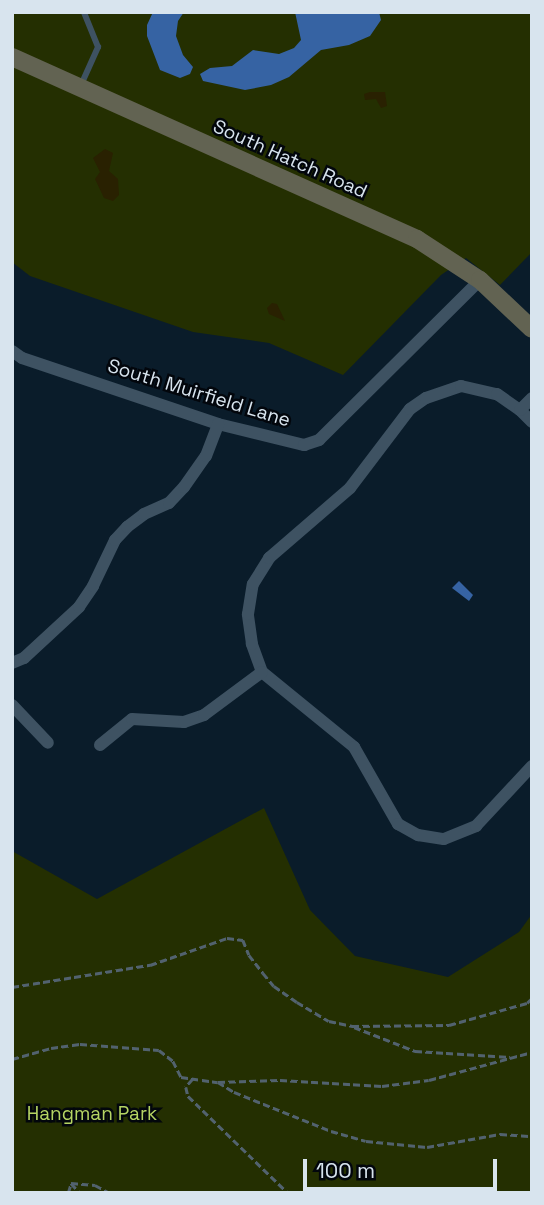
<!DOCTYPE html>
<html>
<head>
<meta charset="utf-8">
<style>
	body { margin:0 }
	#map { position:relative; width:544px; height:1205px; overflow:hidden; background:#0a1c2a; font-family:"Space Grotesk",sans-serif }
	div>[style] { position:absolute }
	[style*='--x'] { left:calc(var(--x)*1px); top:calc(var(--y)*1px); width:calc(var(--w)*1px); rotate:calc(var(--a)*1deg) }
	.green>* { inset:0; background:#242f01 }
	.sand>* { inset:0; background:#292101 }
	.water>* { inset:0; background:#3663a3 }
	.path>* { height:2.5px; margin-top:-1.25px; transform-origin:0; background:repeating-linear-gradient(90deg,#52626f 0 7px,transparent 0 10.5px) }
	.service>* { height:6px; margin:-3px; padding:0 3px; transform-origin:3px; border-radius:3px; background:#3e5262 }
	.minor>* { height:12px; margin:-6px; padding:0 6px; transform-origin:6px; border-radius:6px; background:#3e5262 }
	.secondary>* { height:18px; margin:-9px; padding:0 9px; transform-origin:9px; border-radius:9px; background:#626352 }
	span { translate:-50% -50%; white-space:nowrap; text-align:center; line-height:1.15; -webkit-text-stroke:5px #02060c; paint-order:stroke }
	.street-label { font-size:19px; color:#d8e4ee }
	.park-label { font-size:19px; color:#b5d463 }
	.frame { position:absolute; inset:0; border:14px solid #d8e4ee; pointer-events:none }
	.scale { position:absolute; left:303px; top:1159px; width:194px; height:32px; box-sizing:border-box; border:4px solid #d8e4ee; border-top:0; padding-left:9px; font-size:21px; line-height:24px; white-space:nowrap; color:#d8e4ee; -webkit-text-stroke:5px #02060c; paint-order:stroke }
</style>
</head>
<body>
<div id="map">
	<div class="green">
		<i style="clip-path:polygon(12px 12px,532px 12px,532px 252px,500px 285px,466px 258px,441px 275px,343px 375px,269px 343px,193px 332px,30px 276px,12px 262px)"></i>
		<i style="clip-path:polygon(264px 808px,310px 910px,355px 956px,448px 977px,519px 932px,532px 914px,532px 1193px,12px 1193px,12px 851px,97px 899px)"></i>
	</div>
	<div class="sand">
		<i style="clip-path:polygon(370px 92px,385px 92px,387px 106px,381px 108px,376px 99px,365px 100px,364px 94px)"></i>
		<i style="clip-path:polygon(105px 149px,113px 153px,109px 171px,118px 179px,119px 195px,113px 201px,104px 198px,95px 179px,100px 172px,93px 158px)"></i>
		<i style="clip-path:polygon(272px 303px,277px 304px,285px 321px,269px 314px,267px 308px)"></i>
	</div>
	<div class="water">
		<i style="clip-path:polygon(153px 12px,184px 12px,178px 21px,176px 36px,183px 55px,193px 67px,190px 74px,180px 78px,160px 70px,147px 36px,147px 25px)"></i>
		<i style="clip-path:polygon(295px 12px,379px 12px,381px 20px,370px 36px,349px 45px,321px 50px,289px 77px,271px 85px,245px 90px,203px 81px,200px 74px,210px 68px,232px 66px,253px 50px,279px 54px,294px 48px,301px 40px)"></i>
		<i style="clip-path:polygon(459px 581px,473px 595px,469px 601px,452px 588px)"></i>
	</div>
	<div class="path">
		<i style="--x:12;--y:987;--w:140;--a:-9.1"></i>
		<i style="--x:150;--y:965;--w:82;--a:-19.3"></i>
		<i style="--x:227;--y:938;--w:16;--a:7"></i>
		<i style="--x:243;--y:940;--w:16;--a:68"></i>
		<i style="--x:249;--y:955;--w:23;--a:52"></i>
		<i style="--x:263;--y:973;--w:17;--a:50"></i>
		<i style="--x:274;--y:986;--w:28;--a:35"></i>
		<i style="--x:297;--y:1002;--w:37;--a:31"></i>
		<i style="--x:329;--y:1021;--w:24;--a:12"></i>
		<i style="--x:352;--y:1026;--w:97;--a:-0.6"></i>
		<i style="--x:449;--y:1025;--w:81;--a:-15.8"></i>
		<i style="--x:527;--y:1003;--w:7;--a:-45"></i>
		<i style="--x:354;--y:1027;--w:66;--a:21.5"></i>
		<i style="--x:415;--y:1051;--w:95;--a:3.6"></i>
		<i style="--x:12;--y:1059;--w:41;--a:-15.8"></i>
		<i style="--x:51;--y:1048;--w:29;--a:-8"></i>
		<i style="--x:80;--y:1044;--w:79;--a:4.3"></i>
		<i style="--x:159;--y:1050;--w:18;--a:38"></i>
		<i style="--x:173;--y:1061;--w:18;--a:63"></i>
		<i style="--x:181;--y:1077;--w:37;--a:8"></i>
		<i style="--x:218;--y:1082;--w:62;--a:-1.8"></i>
		<i style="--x:280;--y:1080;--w:102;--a:3.4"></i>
		<i style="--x:382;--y:1086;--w:47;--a:-7.3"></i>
		<i style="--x:429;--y:1080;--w:107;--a:-15.2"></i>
		<i style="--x:193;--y:1079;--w:11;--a:131"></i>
		<i style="--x:186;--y:1087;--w:9;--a:77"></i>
		<i style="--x:188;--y:1096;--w:139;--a:44.1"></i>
		<i style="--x:218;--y:1082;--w:19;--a:32"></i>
		<i style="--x:234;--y:1092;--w:105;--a:21.9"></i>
		<i style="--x:331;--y:1131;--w:36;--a:16"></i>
		<i style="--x:366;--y:1141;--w:61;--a:5.6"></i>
		<i style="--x:427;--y:1147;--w:74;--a:-10.1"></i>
		<i style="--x:500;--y:1134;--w:32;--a:4"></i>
		<i style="--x:71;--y:1183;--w:24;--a:5"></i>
		<i style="--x:95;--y:1185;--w:17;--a:28"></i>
		<i style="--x:71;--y:1183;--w:13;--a:48"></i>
		<i style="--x:68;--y:1193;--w:10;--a:-73"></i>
	</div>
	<div class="service">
		<i style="--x:81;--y:85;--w:42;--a:-65.9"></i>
		<i style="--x:98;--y:47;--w:38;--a:-112"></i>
	</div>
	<div class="minor">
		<i style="--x:12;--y:351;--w:12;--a:35"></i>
		<i style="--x:22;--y:358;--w:207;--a:18.6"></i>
		<i style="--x:218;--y:424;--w:89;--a:13.7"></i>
		<i style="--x:304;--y:445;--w:16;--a:-18"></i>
		<i style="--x:319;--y:440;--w:227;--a:-44.8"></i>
		<i style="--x:520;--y:410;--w:17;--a:45"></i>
		<i style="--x:12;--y:663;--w:13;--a:-23"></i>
		<i style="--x:24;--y:658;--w:75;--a:-42.8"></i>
		<i style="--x:79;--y:607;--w:25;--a:-56"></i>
		<i style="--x:93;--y:586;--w:51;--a:-64.4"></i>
		<i style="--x:115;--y:540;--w:18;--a:-47"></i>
		<i style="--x:127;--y:527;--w:21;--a:-37"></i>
		<i style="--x:144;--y:514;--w:27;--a:-24"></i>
		<i style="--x:169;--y:503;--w:22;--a:-47"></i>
		<i style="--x:184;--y:487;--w:38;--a:-55"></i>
		<i style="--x:206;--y:456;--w:34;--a:-69"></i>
		<i style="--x:262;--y:672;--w:30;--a:-110"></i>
		<i style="--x:252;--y:644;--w:30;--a:-98"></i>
		<i style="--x:248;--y:614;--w:30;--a:-81"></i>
		<i style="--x:253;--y:584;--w:31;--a:-58"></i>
		<i style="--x:269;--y:558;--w:107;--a:-40.8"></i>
		<i style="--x:350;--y:488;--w:99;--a:-52.8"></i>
		<i style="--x:410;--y:409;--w:19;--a:-35"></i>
		<i style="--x:426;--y:398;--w:37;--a:-19"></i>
		<i style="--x:461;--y:386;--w:37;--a:13"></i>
		<i style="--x:497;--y:394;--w:28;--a:35"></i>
		<i style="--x:520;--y:410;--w:17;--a:-45"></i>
		<i style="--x:262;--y:672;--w:119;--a:39.2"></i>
		<i style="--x:354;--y:747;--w:89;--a:60.3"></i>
		<i style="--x:398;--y:824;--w:23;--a:29"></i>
		<i style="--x:418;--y:835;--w:26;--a:9"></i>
		<i style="--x:444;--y:839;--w:35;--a:-22"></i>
		<i style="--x:476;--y:826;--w:82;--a:-47"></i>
		<i style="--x:12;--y:705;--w:52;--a:46.5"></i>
		<i style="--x:100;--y:745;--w:41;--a:-39.1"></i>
		<i style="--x:132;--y:719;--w:52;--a:3.3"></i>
		<i style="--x:184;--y:722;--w:21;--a:-19"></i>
		<i style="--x:204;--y:715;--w:72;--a:-36.6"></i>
	</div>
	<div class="secondary">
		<i style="--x:12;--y:57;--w:444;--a:24.2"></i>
		<i style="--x:417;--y:239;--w:75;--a:33.1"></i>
		<i style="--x:480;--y:280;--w:71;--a:43.3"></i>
	</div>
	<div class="street-label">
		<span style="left:290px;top:159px;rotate:24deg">South Hatch Road</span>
		<span style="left:199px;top:393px;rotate:17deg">South Muirfield Lane</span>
	</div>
	<div class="park-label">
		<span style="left:92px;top:1114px">Hangman Park</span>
	</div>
	<div class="frame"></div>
	<div class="scale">100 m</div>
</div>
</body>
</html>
